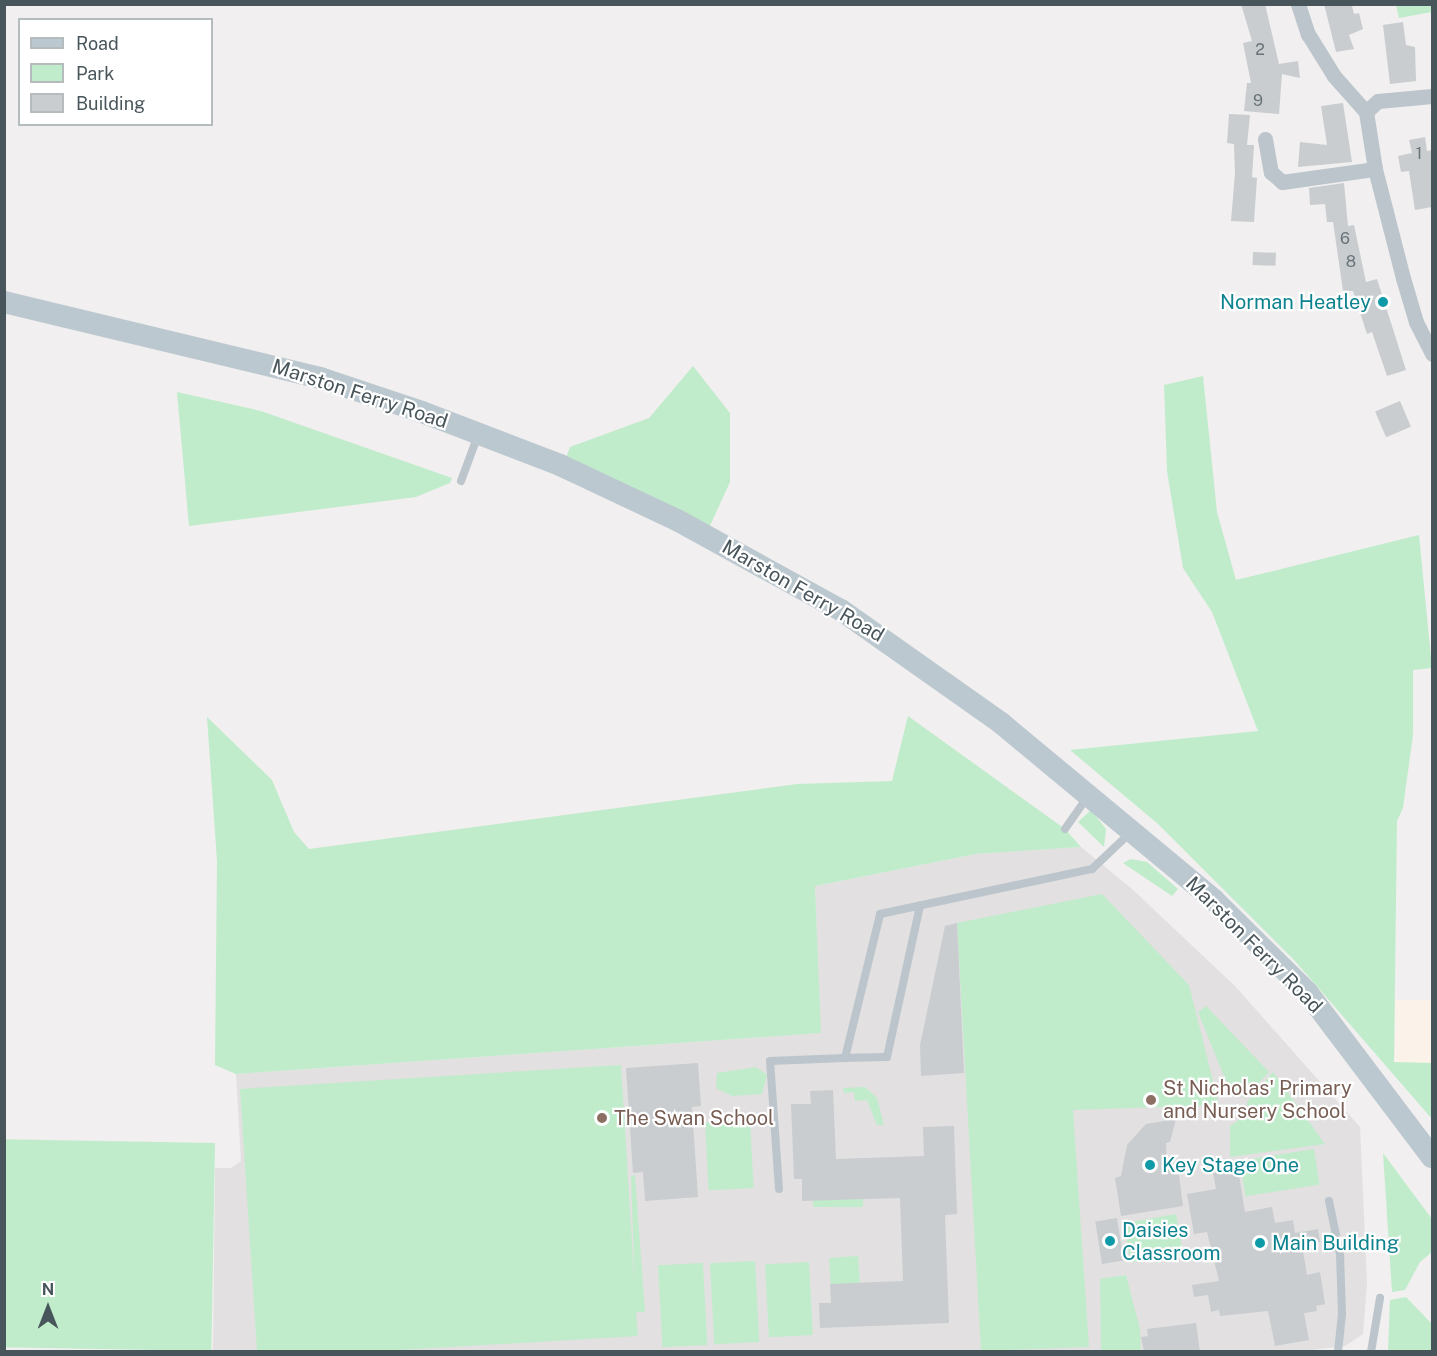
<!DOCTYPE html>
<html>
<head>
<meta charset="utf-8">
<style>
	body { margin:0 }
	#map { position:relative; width:1437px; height:1356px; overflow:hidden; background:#f1efef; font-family:"Public Sans",sans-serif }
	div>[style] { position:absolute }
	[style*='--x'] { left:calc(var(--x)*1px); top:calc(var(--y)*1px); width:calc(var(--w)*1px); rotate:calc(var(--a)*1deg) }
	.commercial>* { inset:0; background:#fbf3e9; transform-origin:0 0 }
	.education>* { inset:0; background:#e2e0e0 }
	.green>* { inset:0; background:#c0eccb; transform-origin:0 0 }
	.building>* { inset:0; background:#c9cdd0; transform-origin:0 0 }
	.service>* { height:8px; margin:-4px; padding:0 4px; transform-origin:4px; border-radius:4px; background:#bbc5cb }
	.minor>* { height:15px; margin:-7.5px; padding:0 7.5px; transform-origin:7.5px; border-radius:7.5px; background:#bbc5cb }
	.secondary>* { height:22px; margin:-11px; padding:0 11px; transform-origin:11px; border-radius:11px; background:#bcc8cf }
	.dots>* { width:16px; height:16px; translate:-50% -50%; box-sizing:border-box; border:3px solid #fff; border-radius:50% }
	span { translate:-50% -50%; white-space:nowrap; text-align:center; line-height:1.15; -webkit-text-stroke:4.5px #fff; paint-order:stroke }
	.number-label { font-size:16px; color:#687378 }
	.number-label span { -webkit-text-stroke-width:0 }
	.culture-label { font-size:20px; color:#0d838f }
	.right { translate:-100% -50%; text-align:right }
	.left { translate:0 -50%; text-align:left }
	.street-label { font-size:20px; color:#48555b }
	.education-label { font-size:20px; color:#785e54 }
	.frame { position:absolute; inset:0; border:6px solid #48555b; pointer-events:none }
	.legend { position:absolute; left:18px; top:18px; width:195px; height:108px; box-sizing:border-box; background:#fff; border:2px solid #b6bbbd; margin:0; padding:8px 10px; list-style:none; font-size:18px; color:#48555b }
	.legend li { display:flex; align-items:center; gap:12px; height:30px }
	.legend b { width:30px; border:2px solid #b6bbbd }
	.north { position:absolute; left:18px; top:1278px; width:60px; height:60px; -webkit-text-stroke:4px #fff; paint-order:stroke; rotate:0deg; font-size:16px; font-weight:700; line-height:24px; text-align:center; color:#48555b }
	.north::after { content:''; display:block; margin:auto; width:21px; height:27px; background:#48555b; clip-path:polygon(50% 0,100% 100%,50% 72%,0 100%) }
</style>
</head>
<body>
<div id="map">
	<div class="commercial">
		<i style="left:1432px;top:1000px;width:63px;height:37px;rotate:90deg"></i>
	</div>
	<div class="education">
		<i style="clip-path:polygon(1081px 847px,1132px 889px,1235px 986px,1360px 1127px,1367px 1283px,1363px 1334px,1345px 1346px,1294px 1352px,213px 1352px,215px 1168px,231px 1168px,241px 1161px,236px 1074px,820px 1033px,815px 886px,976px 854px)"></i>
	</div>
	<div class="green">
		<i style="clip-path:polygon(1396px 5px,1432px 5px,1432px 12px,1399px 18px)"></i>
		<i style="clip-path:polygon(693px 366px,730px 413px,730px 482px,709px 528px,566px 458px,570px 447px,649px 418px)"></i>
		<i style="clip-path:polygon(1203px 376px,1217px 512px,1236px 580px,1419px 535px,1432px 668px,1413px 670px,1413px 735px,1403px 808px,1397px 821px,1394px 1062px,1432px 1063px,1432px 1119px,1295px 961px,1158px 824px,1070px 750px,1258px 731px,1212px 612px,1183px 568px,1167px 471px,1164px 385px)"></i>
		<i style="clip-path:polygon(177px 392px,261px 411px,452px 478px,450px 483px,416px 497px,189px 526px)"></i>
		<i style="clip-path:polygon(908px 716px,1065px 829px,1081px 847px,976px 854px,815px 886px,821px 1033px,236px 1074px,215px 1065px,217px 861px,207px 717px,272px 780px,294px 832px,309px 849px,797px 784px,892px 781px)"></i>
		<i style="clip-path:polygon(1091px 810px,1106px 829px,1104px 847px,1078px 822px)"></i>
		<i style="clip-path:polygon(1131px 859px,1147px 862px,1178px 889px,1172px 896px,1123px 863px)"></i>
		<i style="clip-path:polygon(1102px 894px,1189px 985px,1219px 1105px,1073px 1110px,1089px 1347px,981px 1351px,957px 923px)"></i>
		<i style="clip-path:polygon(1206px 1006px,1269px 1072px,1245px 1098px,1228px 1086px,1198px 1012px)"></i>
		<i style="clip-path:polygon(621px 1065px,635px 1291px,631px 1176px,635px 1175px,645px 1312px,636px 1312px,638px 1336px,383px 1351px,257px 1351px,240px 1089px)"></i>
		<i style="clip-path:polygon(756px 1067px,767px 1075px,762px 1094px,732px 1096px,716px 1088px,717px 1073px)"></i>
		<i style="clip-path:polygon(1273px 1072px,1325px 1144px,1230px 1157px,1230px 1126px,1240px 1119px,1250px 1119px,1247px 1102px)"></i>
		<i style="clip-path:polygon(865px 1087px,877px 1098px,884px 1125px,877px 1125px,867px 1100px,855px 1101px,854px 1092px,844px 1093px,843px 1088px)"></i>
		<i style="left:750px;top:1120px;width:68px;height:45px;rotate:87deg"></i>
		<i style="left:215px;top:1143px;width:208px;height:211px;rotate:91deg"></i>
		<i style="left:1314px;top:1149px;width:36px;height:75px;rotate:81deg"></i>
		<i style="clip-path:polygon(1383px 1153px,1432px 1219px,1432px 1252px,1420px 1262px,1405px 1290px,1392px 1292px)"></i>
		<i style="left:863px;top:1199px;width:8px;height:50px;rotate:90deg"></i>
		<i style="left:1176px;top:1214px;width:40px;height:53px;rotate:80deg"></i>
		<i style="left:858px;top:1256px;width:27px;height:29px;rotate:86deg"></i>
		<i style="left:755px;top:1261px;width:81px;height:45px;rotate:87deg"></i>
		<i style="left:809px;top:1262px;width:73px;height:44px;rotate:87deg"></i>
		<i style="left:703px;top:1263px;width:82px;height:45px;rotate:87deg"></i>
		<i style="clip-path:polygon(1126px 1275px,1140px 1329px,1141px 1351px,1101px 1351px,1100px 1279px)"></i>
		<i style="clip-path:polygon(1406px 1297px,1432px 1324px,1432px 1351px,1388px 1351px,1390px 1300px)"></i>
	</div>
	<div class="building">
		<i style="clip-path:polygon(1241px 4px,1265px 4px,1279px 64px,1298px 61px,1300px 78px,1282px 74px,1279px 114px,1244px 111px,1247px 83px,1251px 83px,1243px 43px,1252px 41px)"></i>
		<i style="clip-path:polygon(1324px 4px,1352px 6px,1354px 14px,1359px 13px,1363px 29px,1349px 35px,1354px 49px,1336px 52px)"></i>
		<i style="clip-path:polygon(1403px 22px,1406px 45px,1415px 47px,1416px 81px,1390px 84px,1383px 25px)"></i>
		<i style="clip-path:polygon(1343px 103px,1352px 162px,1298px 167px,1300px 142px,1327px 145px,1321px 106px)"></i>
		<i style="clip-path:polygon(1229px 114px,1250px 115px,1247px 145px,1254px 145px,1252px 177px,1257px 178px,1254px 222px,1231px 221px,1235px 173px,1234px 144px,1227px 143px)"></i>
		<i style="clip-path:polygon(1425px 137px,1427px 151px,1432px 150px,1432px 207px,1415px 210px,1409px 171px,1401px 172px,1398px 156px,1412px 153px,1409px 140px)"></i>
		<i style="clip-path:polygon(1344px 183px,1348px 226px,1354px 225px,1366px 282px,1377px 279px,1406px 370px,1387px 376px,1372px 332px,1367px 334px,1353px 291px,1343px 291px,1333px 222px,1327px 222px,1325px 204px,1310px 205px,1309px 188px)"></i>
		<i style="left:1253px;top:252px;width:23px;height:13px;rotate:2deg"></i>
		<i style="left:1400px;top:401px;width:28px;height:27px;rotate:67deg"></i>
		<i style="clip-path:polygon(957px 923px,964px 1073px,921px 1076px,920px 1045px,945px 926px)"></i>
		<i style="clip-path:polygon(698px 1063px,701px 1106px,692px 1107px,698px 1197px,645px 1201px,643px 1172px,633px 1173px,626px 1068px)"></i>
		<i style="clip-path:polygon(833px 1090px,836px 1159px,924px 1156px,923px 1127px,954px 1126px,957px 1214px,945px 1215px,949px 1323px,820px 1328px,819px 1303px,831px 1303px,830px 1284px,903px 1281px,900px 1198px,802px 1201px,802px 1179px,794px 1179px,791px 1104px,811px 1104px,810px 1091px)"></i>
		<i style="clip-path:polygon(1176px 1119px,1170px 1142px,1166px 1143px,1167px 1169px,1178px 1167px,1183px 1206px,1121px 1216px,1115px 1178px,1121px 1176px,1127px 1145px,1146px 1124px)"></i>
		<i style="clip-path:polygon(1238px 1169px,1245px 1212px,1272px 1207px,1275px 1223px,1293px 1220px,1295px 1233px,1318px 1229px,1320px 1242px,1302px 1245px,1307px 1275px,1320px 1272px,1325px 1304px,1316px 1306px,1317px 1311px,1304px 1313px,1309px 1340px,1275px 1346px,1268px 1311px,1220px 1316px,1219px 1310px,1211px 1312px,1208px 1295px,1194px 1297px,1192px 1285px,1219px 1281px,1207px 1232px,1194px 1234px,1187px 1194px,1216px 1189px,1213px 1173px)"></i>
		<i style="left:1117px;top:1218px;width:43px;height:22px;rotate:81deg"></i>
		<i style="clip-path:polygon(1196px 1323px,1200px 1352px,1144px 1352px,1141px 1337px,1148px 1336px,1147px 1329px)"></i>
	</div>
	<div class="service">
		<i style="--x:461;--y:481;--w:49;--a:-69.7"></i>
		<i style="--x:1065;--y:829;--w:40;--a:-55.1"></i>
		<i style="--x:841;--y:1058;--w:46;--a:-1.2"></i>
		<i style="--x:887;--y:1057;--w:155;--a:-77.7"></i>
		<i style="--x:779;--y:1189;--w:128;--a:-94"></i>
		<i style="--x:770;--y:1061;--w:75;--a:-2.3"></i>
		<i style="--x:845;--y:1058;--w:148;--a:-76.3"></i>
		<i style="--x:880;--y:914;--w:217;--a:-12"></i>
		<i style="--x:1092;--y:869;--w:51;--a:-43.4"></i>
		<i style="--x:1329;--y:1201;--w:54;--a:78.3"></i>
		<i style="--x:1340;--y:1254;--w:60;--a:88.1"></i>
		<i style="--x:1342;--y:1314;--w:38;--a:96"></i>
		<i style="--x:1371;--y:1352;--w:55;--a:-80.5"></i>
	</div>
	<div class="minor">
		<i style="--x:1298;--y:4;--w:32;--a:72"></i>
		<i style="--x:1308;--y:34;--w:49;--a:58.2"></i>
		<i style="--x:1334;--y:76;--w:48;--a:48.4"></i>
		<i style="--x:1366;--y:112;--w:58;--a:81"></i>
		<i style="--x:1375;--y:169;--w:113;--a:75.6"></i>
		<i style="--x:1403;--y:278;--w:46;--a:73.5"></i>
		<i style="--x:1416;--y:322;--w:36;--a:63"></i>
		<i style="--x:1366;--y:112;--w:16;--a:-43"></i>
		<i style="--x:1378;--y:101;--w:54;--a:-5.3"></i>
		<i style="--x:1265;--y:139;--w:34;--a:80"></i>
		<i style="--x:1271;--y:172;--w:15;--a:42"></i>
		<i style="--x:1282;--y:182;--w:94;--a:-8"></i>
	</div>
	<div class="secondary">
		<i style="--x:4;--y:302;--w:325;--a:13.5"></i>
		<i style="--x:320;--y:378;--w:108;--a:18.4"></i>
		<i style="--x:422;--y:412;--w:148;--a:21"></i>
		<i style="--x:560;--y:465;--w:129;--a:25.2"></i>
		<i style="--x:677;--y:520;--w:187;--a:28.8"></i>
		<i style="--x:841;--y:610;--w:196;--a:35.2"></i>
		<i style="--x:1001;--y:723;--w:277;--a:39.7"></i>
		<i style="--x:1214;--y:900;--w:131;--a:44.7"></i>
		<i style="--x:1307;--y:992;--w:207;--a:52.9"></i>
	</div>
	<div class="dots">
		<i style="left:1383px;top:302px;background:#0f9aa8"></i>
		<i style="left:1151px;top:1100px;background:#8d6e63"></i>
		<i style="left:602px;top:1118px;background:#8d6e63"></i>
		<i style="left:1150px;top:1165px;background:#0f9aa8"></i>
		<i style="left:1110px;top:1241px;background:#0f9aa8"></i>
		<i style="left:1260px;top:1243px;background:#0f9aa8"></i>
	</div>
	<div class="number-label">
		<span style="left:1260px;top:50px">2</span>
		<span style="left:1258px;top:101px">9</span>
		<span style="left:1419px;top:154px">1</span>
		<span style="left:1345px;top:239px">6</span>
		<span style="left:1351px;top:262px">8</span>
	</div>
	<div class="culture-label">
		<span class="right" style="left:1371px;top:302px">Norman Heatley</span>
		<span class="left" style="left:1162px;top:1165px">Key Stage One</span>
		<span class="left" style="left:1122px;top:1242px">Daisies<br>Classroom</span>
		<span class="left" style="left:1272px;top:1243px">Main Building</span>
	</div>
	<div class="street-label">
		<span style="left:360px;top:394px;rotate:18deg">Marston Ferry Road</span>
		<span style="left:803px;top:591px;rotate:30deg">Marston Ferry Road</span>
		<span style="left:1254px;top:945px;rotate:45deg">Marston Ferry Road</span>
	</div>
	<div class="education-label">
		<span class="left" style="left:1163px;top:1100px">St Nicholas' Primary<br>and Nursery School</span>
		<span class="left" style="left:614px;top:1118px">The Swan School</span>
	</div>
	<div class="frame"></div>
	<ul class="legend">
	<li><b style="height:8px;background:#bcc8cf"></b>Road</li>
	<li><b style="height:16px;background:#c0eccb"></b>Park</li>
	<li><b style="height:16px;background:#c9cdd0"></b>Building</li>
	</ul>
	<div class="north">N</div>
</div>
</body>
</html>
